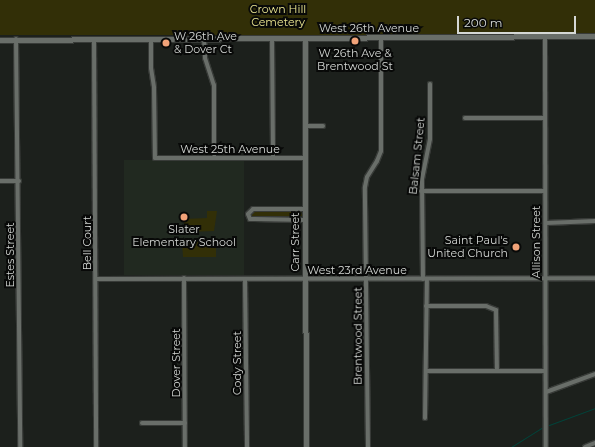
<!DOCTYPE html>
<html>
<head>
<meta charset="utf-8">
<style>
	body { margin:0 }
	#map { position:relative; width:595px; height:447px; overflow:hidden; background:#1c201c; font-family:Montserrat,sans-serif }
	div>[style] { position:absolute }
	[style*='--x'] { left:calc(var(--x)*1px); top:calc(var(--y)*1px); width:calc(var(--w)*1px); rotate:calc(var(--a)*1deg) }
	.built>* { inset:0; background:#212920; transform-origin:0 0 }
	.green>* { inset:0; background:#322f07; transform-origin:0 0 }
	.stream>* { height:1px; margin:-0.5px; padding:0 0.5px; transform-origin:0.5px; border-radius:0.5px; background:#02433a }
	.roads { filter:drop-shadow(1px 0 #383b38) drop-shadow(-1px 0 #383b38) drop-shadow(0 1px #383b38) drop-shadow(0 -1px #383b38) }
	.minor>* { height:4px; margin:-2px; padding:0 2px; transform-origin:2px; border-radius:2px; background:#696e69 }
	.tertiary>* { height:5px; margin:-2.5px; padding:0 2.5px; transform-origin:2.5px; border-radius:2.5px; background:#696e69 }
	.dots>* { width:11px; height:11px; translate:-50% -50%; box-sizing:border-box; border:2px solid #080908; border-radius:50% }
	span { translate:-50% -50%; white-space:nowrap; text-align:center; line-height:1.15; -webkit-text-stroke:4px #080908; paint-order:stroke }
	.park-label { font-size:11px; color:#eae590 }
	.street-label { font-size:11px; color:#d5d8d5 }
	.poi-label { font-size:11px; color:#d5d8d5 }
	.left { translate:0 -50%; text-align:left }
	.right { translate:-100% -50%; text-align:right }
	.scale { position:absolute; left:457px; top:16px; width:119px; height:18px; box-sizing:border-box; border:2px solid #d5d8d5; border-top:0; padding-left:5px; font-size:12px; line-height:14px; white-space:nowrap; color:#d5d8d5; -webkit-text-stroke:3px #080908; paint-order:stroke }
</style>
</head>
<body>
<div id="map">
	<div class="built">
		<i style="left:124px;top:160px;width:120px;height:115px"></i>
	</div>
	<div class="green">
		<i style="left:0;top:0;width:595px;height:35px"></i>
		<i style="clip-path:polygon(207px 211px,217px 211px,214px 231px,184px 232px,184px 219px,207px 218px)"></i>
		<i style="clip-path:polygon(252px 211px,299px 211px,301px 212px,302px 216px,254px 217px,251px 217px,250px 214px)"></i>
		<i style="clip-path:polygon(211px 241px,216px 246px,216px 257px,183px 257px,182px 242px)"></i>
	</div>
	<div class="stream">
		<i style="--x:549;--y:425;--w:49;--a:-20.3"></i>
		<i style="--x:511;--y:447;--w:36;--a:-32"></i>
	</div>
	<div class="roads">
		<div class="minor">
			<i style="--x:545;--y:37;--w:410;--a:89.9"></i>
			<i style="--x:204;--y:38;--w:20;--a:87"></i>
			<i style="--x:205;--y:58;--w:28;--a:72"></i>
			<i style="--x:214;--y:85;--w:73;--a:90"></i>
			<i style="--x:272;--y:38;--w:120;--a:89.5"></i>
			<i style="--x:16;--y:39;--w:408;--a:89.4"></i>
			<i style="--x:94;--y:39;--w:408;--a:89.7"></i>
			<i style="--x:151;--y:39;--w:29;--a:90"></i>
			<i style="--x:151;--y:68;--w:20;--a:81"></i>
			<i style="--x:154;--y:88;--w:70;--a:89.2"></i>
			<i style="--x:155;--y:158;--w:151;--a:0"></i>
			<i style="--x:465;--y:118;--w:80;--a:0"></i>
			<i style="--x:306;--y:126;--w:17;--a:0"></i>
			<i style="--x:0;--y:181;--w:19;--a:0"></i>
			<i style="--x:421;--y:191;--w:124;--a:0"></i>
			<i style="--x:305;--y:220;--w:51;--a:-178.9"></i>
			<i style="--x:254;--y:219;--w:4;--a:180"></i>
			<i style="--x:250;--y:219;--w:5;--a:-112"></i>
			<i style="--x:248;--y:214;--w:7;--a:-45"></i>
			<i style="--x:253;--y:209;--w:52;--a:0"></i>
			<i style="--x:546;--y:223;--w:49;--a:-2.3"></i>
			<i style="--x:184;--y:278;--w:169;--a:89.7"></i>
			<i style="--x:96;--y:279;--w:499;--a:-0.1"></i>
			<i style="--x:245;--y:279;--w:168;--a:89.3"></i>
			<i style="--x:423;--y:279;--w:100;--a:-90.6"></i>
			<i style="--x:422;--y:179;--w:41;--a:-78.7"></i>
			<i style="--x:430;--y:139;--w:55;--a:-90"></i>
			<i style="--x:426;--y:306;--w:60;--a:0"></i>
			<i style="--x:486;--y:306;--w:11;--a:22"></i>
			<i style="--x:496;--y:310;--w:61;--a:89.1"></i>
			<i style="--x:426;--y:371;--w:119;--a:0"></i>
			<i style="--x:546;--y:392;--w:52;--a:-20.2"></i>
			<i style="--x:425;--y:418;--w:139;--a:-89.2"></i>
			<i style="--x:142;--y:423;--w:43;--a:0"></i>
			<i style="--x:368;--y:447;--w:260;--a:-90.7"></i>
			<i style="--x:365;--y:187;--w:10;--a:-79"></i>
			<i style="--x:367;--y:177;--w:19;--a:-58"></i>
			<i style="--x:377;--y:161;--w:11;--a:-68"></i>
			<i style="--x:381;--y:151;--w:114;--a:-90"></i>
			<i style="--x:585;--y:447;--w:11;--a:-22"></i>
		</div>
		<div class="tertiary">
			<i style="--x:305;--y:38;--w:409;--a:89.9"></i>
			<i style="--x:0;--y:40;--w:595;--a:-0.39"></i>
		</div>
	</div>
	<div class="dots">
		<i style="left:355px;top:41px;background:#f0a278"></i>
		<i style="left:166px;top:43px;background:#f0a278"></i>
		<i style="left:184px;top:217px;background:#f0a278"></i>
		<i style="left:516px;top:247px;background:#f0a278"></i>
	</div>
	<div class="park-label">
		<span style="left:278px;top:16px">Crown Hill<br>Cemetery</span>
	</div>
	<div class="street-label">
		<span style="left:369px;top:28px">West 26th Avenue</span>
		<span style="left:230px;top:149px">West 25th Avenue</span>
		<span style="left:417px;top:156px;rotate:-84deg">Balsam Street</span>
		<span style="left:295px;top:242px;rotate:-90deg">Carr Street</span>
		<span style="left:536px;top:242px;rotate:-90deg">Allison Street</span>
		<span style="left:87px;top:243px;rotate:-90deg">Bell Court</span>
		<span style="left:10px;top:255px;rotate:-90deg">Estes Street</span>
		<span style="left:357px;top:270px">West 23rd Avenue</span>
		<span style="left:358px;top:336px;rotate:-90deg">Brentwood Street</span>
		<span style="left:176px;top:363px;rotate:-90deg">Dover Street</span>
		<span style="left:237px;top:363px;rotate:-90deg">Cody Street</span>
	</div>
	<div class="poi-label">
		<span class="left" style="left:174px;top:43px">W 26th Ave<br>&amp; Dover Ct</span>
		<span style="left:355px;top:60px">W 26th Ave &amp;<br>Brentwood St</span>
		<span style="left:184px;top:236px">Slater<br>Elementary School</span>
		<span class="right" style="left:508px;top:247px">Saint Paul's<br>United Church</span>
	</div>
	<div class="scale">200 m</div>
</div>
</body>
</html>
